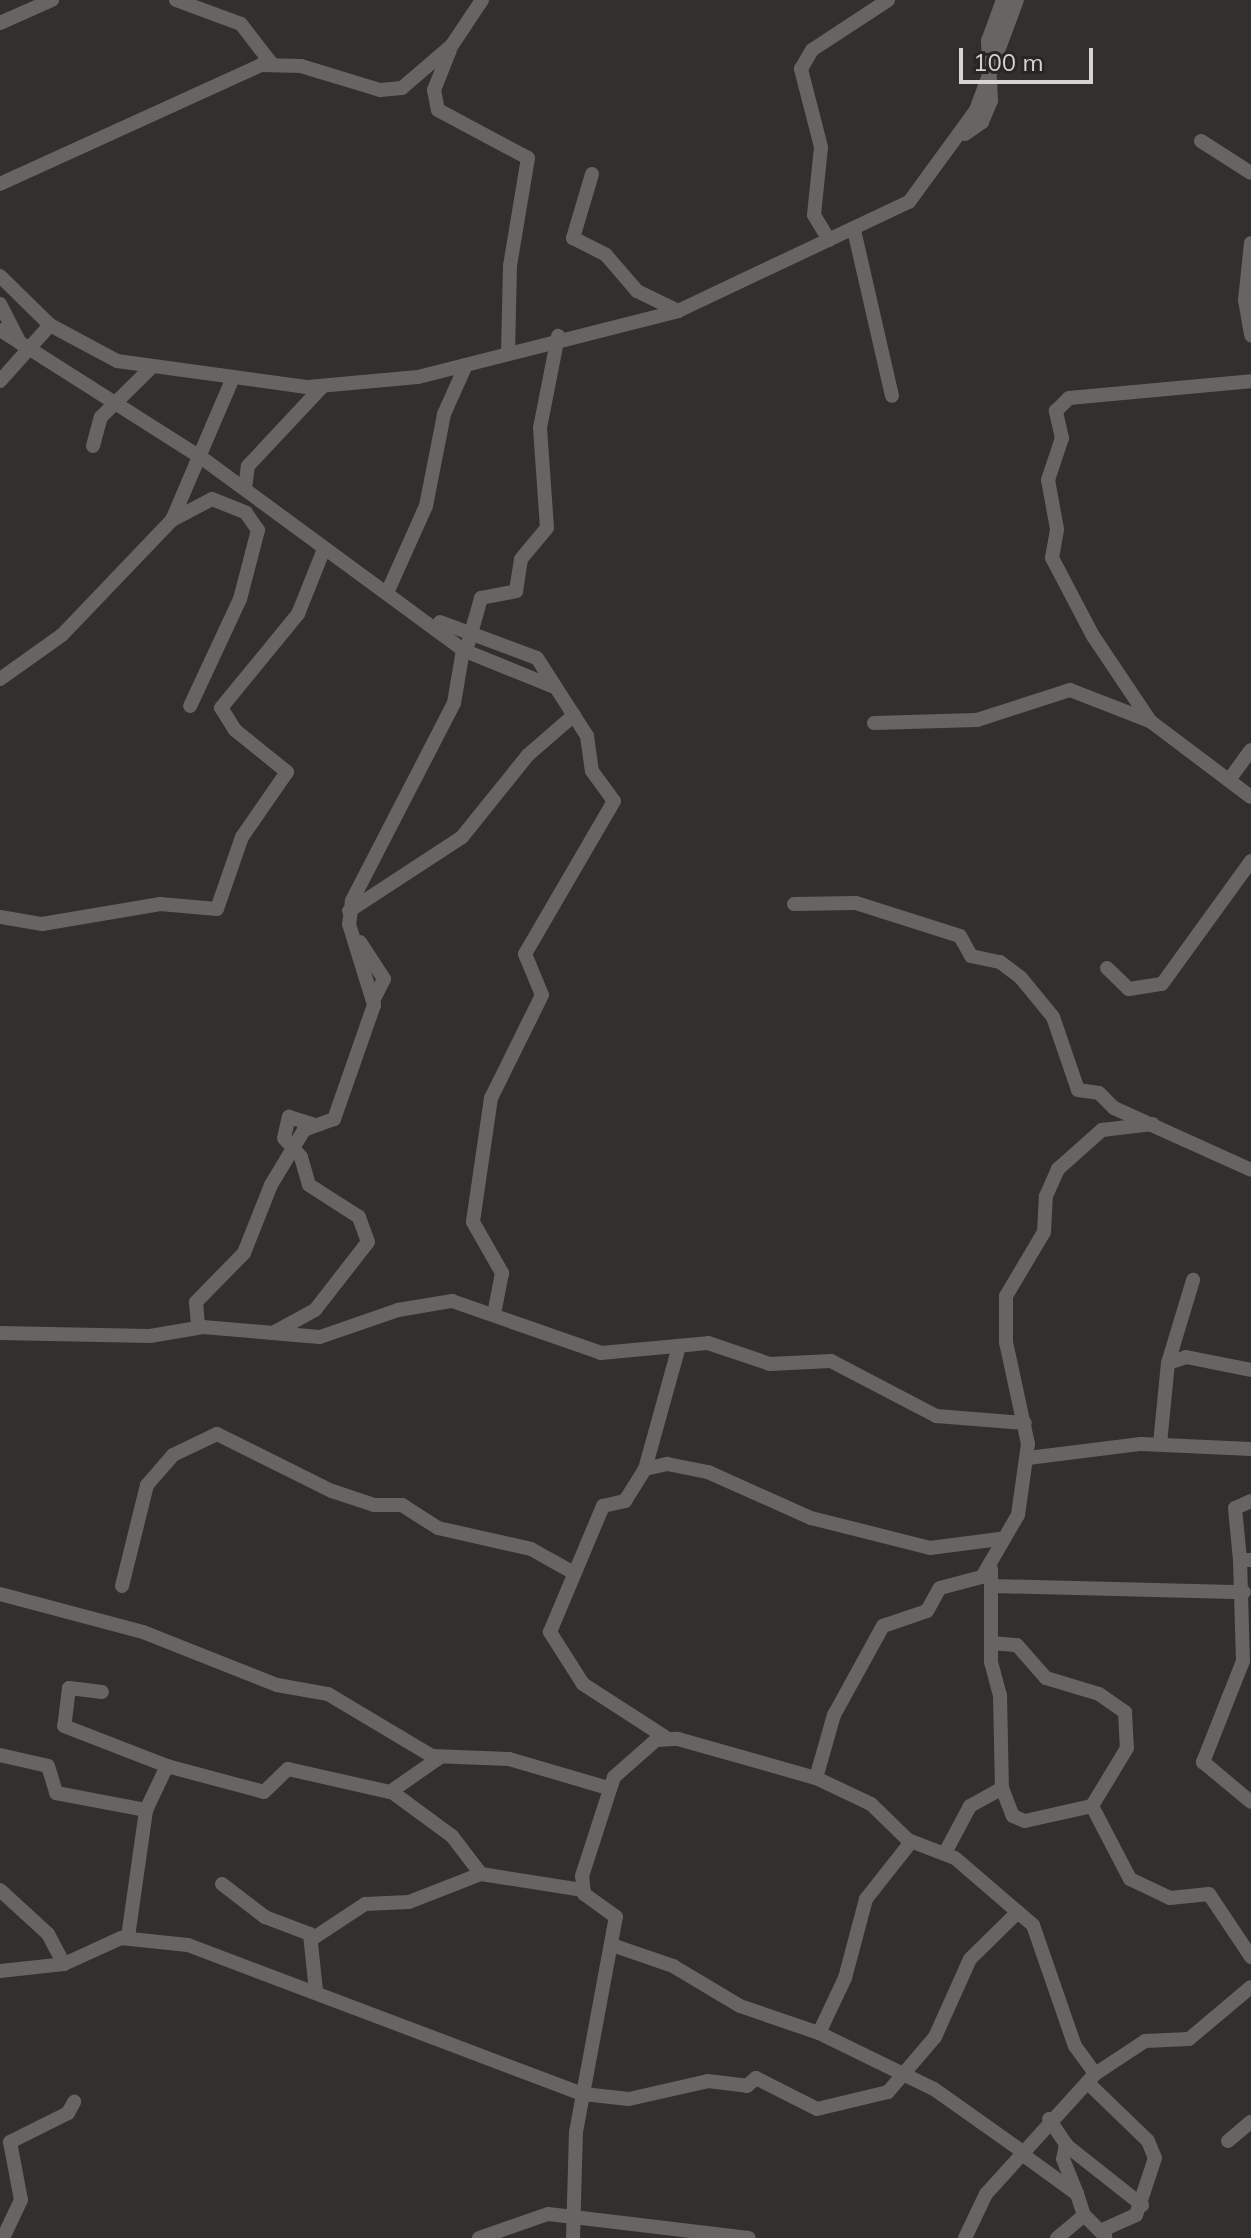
<!DOCTYPE html>
<html>
<head>
<meta charset="utf-8">
<style>
	body { margin:0 }
	#map { position:relative; width:1251px; height:2238px; overflow:hidden; background:#322f2c; font-family:Mulish,sans-serif }
	div>[style] { position:absolute }
	[style*='--x'] { left:calc(var(--x)*1px); top:calc(var(--y)*1px); width:calc(var(--w)*1px); rotate:calc(var(--a)*1deg) }
	.minor>* { height:14px; margin:-7px; padding:0 7px; transform-origin:7px; border-radius:7px; background:#676464 }
	span { translate:-50% -50%; white-space:nowrap; text-align:center; line-height:1.15; -webkit-text-stroke:7px #282522; paint-order:stroke }
	.scale { position:absolute; left:959px; top:48px; width:134px; height:36px; box-sizing:border-box; border:4px solid #d6d3d2; border-top:0; padding-left:10px; font-size:24px; line-height:28px; white-space:nowrap; color:#d6d3d2; -webkit-text-stroke:6px #282522; paint-order:stroke }
</style>
</head>
<body>
<div id="map">
	<div class="minor">
		<i style="--x:176;--y:0;--w:69;--a:20.3"></i>
		<i style="--x:241;--y:24;--w:49;--a:52.4"></i>
		<i style="--x:0;--y:23;--w:57;--a:-23.9"></i>
		<i style="--x:450;--y:50;--w:43;--a:111.8"></i>
		<i style="--x:434;--y:90;--w:20;--a:79"></i>
		<i style="--x:438;--y:110;--w:102;--a:28.1"></i>
		<i style="--x:528;--y:158;--w:109;--a:99.5"></i>
		<i style="--x:510;--y:266;--w:87;--a:91.3"></i>
		<i style="--x:965;--y:134;--w:21;--a:-35"></i>
		<i style="--x:982;--y:122;--w:23;--a:-67"></i>
		<i style="--x:991;--y:101;--w:60;--a:-92.9"></i>
		<i style="--x:988;--y:41;--w:44;--a:-69.9"></i>
		<i style="--x:1201;--y:141;--w:59;--a:32.6"></i>
		<i style="--x:592;--y:174;--w:67;--a:106.5"></i>
		<i style="--x:573;--y:238;--w:37;--a:27"></i>
		<i style="--x:606;--y:255;--w:48;--a:49.3"></i>
		<i style="--x:637;--y:291;--w:46;--a:26"></i>
		<i style="--x:0;--y:184;--w:287;--a:-24.5"></i>
		<i style="--x:261;--y:65;--w:40;--a:1.4"></i>
		<i style="--x:301;--y:66;--w:83;--a:16.9"></i>
		<i style="--x:380;--y:90;--w:22;--a:-5"></i>
		<i style="--x:402;--y:88;--w:66;--a:-40.7"></i>
		<i style="--x:452;--y:45;--w:54;--a:-56.3"></i>
		<i style="--x:854;--y:230;--w:170;--a:77.1"></i>
		<i style="--x:829;--y:240;--w:29;--a:-121"></i>
		<i style="--x:814;--y:215;--w:68;--a:-84.1"></i>
		<i style="--x:821;--y:147;--w:81;--a:-104.4"></i>
		<i style="--x:801;--y:69;--w:22;--a:-60"></i>
		<i style="--x:812;--y:50;--w:91;--a:-33.3"></i>
		<i style="--x:1251;--y:243;--w:57;--a:96"></i>
		<i style="--x:1245;--y:300;--w:36;--a:80"></i>
		<i style="--x:0;--y:276;--w:70;--a:44.4"></i>
		<i style="--x:50;--y:325;--w:76;--a:28.2"></i>
		<i style="--x:117;--y:361;--w:193;--a:7.8"></i>
		<i style="--x:308;--y:387;--w:110;--a:-5.2"></i>
		<i style="--x:418;--y:377;--w:268;--a:-14.2"></i>
		<i style="--x:678;--y:311;--w:255;--a:-25.3"></i>
		<i style="--x:909;--y:202;--w:114;--a:-53.9"></i>
		<i style="--x:976;--y:110;--w:117;--a:-69.6"></i>
		<i style="--x:0;--y:304;--w:44;--a:62.9"></i>
		<i style="--x:0;--y:330;--w:239;--a:32.4"></i>
		<i style="--x:202;--y:458;--w:324;--a:36.3"></i>
		<i style="--x:463;--y:650;--w:54;--a:99.6"></i>
		<i style="--x:454;--y:703;--w:223;--a:117.3"></i>
		<i style="--x:352;--y:901;--w:23;--a:97"></i>
		<i style="--x:349;--y:924;--w:85;--a:72.8"></i>
		<i style="--x:374;--y:1005;--w:121;--a:109.3"></i>
		<i style="--x:334;--y:1119;--w:32;--a:160"></i>
		<i style="--x:304;--y:1130;--w:64;--a:121"></i>
		<i style="--x:271;--y:1185;--w:73;--a:111.7"></i>
		<i style="--x:244;--y:1253;--w:69;--a:134.4"></i>
		<i style="--x:196;--y:1302;--w:25;--a:85"></i>
		<i style="--x:0;--y:381;--w:75;--a:-48.2"></i>
		<i style="--x:93;--y:446;--w:30;--a:-75"></i>
		<i style="--x:101;--y:417;--w:67;--a:-44.4"></i>
		<i style="--x:245;--y:489;--w:23;--a:-83"></i>
		<i style="--x:248;--y:466;--w:108;--a:-46.9"></i>
		<i style="--x:172;--y:520;--w:45;--a:-27.7"></i>
		<i style="--x:212;--y:499;--w:37;--a:22"></i>
		<i style="--x:246;--y:513;--w:21;--a:55"></i>
		<i style="--x:258;--y:530;--w:71;--a:104.6"></i>
		<i style="--x:240;--y:599;--w:118;--a:115"></i>
		<i style="--x:387;--y:593;--w:95;--a:-65.9"></i>
		<i style="--x:426;--y:506;--w:94;--a:-78.9"></i>
		<i style="--x:444;--y:414;--w:54;--a:-65.8"></i>
		<i style="--x:440;--y:622;--w:103;--a:20.4"></i>
		<i style="--x:537;--y:658;--w:93;--a:57.3"></i>
		<i style="--x:587;--y:736;--w:35;--a:82"></i>
		<i style="--x:592;--y:771;--w:37;--a:54"></i>
		<i style="--x:614;--y:801;--w:177;--a:120.2"></i>
		<i style="--x:525;--y:954;--w:44;--a:67.5"></i>
		<i style="--x:542;--y:995;--w:115;--a:116.3"></i>
		<i style="--x:491;--y:1098;--w:125;--a:98.3"></i>
		<i style="--x:473;--y:1222;--w:59;--a:60.4"></i>
		<i style="--x:502;--y:1273;--w:42;--a:101"></i>
		<i style="--x:468;--y:644;--w:48;--a:-74.2"></i>
		<i style="--x:481;--y:598;--w:36;--a:-11"></i>
		<i style="--x:516;--y:591;--w:32;--a:-81"></i>
		<i style="--x:521;--y:559;--w:40;--a:-50"></i>
		<i style="--x:547;--y:528;--w:100;--a:-94"></i>
		<i style="--x:540;--y:428;--w:94;--a:-78.9"></i>
		<i style="--x:463;--y:650;--w:98;--a:22.1"></i>
		<i style="--x:0;--y:679;--w:76;--a:-35.4"></i>
		<i style="--x:62;--y:635;--w:159;--a:-46.3"></i>
		<i style="--x:172;--y:520;--w:152;--a:-66.8"></i>
		<i style="--x:1150;--y:721;--w:102;--a:-123.8"></i>
		<i style="--x:1093;--y:636;--w:88;--a:-117.7"></i>
		<i style="--x:1052;--y:558;--w:29;--a:-80"></i>
		<i style="--x:1057;--y:529;--w:50;--a:-100.4"></i>
		<i style="--x:1048;--y:480;--w:44;--a:-71.6"></i>
		<i style="--x:1062;--y:438;--w:28;--a:-103"></i>
		<i style="--x:1056;--y:411;--w:18;--a:-45"></i>
		<i style="--x:1069;--y:398;--w:183;--a:-5.3"></i>
		<i style="--x:874;--y:723;--w:103;--a:-1.7"></i>
		<i style="--x:977;--y:720;--w:98;--a:-17.9"></i>
		<i style="--x:1070;--y:690;--w:86;--a:21.2"></i>
		<i style="--x:1150;--y:721;--w:126;--a:37"></i>
		<i style="--x:1229;--y:780;--w:37;--a:-54"></i>
		<i style="--x:794;--y:904;--w:62;--a:-0.9"></i>
		<i style="--x:856;--y:903;--w:109;--a:17.6"></i>
		<i style="--x:960;--y:936;--w:23;--a:61"></i>
		<i style="--x:971;--y:956;--w:30;--a:12"></i>
		<i style="--x:1000;--y:962;--w:26;--a:37"></i>
		<i style="--x:1021;--y:978;--w:50;--a:50.6"></i>
		<i style="--x:1053;--y:1017;--w:77;--a:71.1"></i>
		<i style="--x:1078;--y:1090;--w:21;--a:8"></i>
		<i style="--x:1099;--y:1093;--w:21;--a:45"></i>
		<i style="--x:1114;--y:1108;--w:150;--a:24.3"></i>
		<i style="--x:349;--y:911;--w:135;--a:-33.2"></i>
		<i style="--x:462;--y:837;--w:105;--a:-51.2"></i>
		<i style="--x:528;--y:755;--w:61;--a:-41"></i>
		<i style="--x:0;--y:917;--w:43;--a:9.5"></i>
		<i style="--x:42;--y:924;--w:120;--a:-9.6"></i>
		<i style="--x:160;--y:904;--w:57;--a:5"></i>
		<i style="--x:217;--y:909;--w:76;--a:-70.9"></i>
		<i style="--x:242;--y:837;--w:79;--a:-55.3"></i>
		<i style="--x:287;--y:772;--w:67;--a:-141.1"></i>
		<i style="--x:235;--y:730;--w:26;--a:-122"></i>
		<i style="--x:221;--y:708;--w:122;--a:-50.7"></i>
		<i style="--x:298;--y:614;--w:70;--a:-68.2"></i>
		<i style="--x:360;--y:942;--w:44;--a:57"></i>
		<i style="--x:384;--y:979;--w:22;--a:117"></i>
		<i style="--x:1107;--y:968;--w:30;--a:44"></i>
		<i style="--x:1129;--y:989;--w:33;--a:-9"></i>
		<i style="--x:1162;--y:984;--w:152;--a:-54.1"></i>
		<i style="--x:0;--y:1333;--w:150;--a:1.1"></i>
		<i style="--x:150;--y:1336;--w:54;--a:-9.6"></i>
		<i style="--x:203;--y:1327;--w:117;--a:4.9"></i>
		<i style="--x:320;--y:1337;--w:83;--a:-19.1"></i>
		<i style="--x:398;--y:1310;--w:55;--a:-9.5"></i>
		<i style="--x:452;--y:1301;--w:158;--a:19.2"></i>
		<i style="--x:601;--y:1353;--w:107;--a:-5.3"></i>
		<i style="--x:708;--y:1343;--w:65;--a:18.7"></i>
		<i style="--x:770;--y:1364;--w:61;--a:-2.8"></i>
		<i style="--x:831;--y:1361;--w:119;--a:27.6"></i>
		<i style="--x:936;--y:1416;--w:89;--a:4.5"></i>
		<i style="--x:273;--y:1333;--w:48;--a:-28.7"></i>
		<i style="--x:315;--y:1310;--w:86;--a:-52.1"></i>
		<i style="--x:368;--y:1242;--w:27;--a:-110"></i>
		<i style="--x:359;--y:1217;--w:59;--a:-147.4"></i>
		<i style="--x:309;--y:1185;--w:29;--a:-106"></i>
		<i style="--x:301;--y:1157;--w:25;--a:-132"></i>
		<i style="--x:284;--y:1138;--w:22;--a:-77"></i>
		<i style="--x:289;--y:1117;--w:24;--a:17"></i>
		<i style="--x:1168;--y:1363;--w:87;--a:-73.2"></i>
		<i style="--x:1160;--y:1444;--w:81;--a:-84.4"></i>
		<i style="--x:1168;--y:1363;--w:19;--a:-18"></i>
		<i style="--x:1186;--y:1357;--w:66;--a:11.3"></i>
		<i style="--x:1028;--y:1458;--w:114;--a:-7.1"></i>
		<i style="--x:1141;--y:1444;--w:110;--a:2.6"></i>
		<i style="--x:645;--y:1469;--w:128;--a:-74.5"></i>
		<i style="--x:1251;--y:1501;--w:17;--a:156"></i>
		<i style="--x:1235;--y:1508;--w:52;--a:84.5"></i>
		<i style="--x:1240;--y:1560;--w:11;--a:0"></i>
		<i style="--x:1240;--y:1560;--w:101;--a:88.3"></i>
		<i style="--x:1243;--y:1661;--w:109;--a:111.6"></i>
		<i style="--x:1203;--y:1762;--w:62;--a:39.8"></i>
		<i style="--x:991;--y:1569;--w:93;--a:90"></i>
		<i style="--x:991;--y:1662;--w:34;--a:75"></i>
		<i style="--x:1000;--y:1695;--w:93;--a:88.8"></i>
		<i style="--x:1002;--y:1788;--w:30;--a:69"></i>
		<i style="--x:1013;--y:1816;--w:13;--a:23"></i>
		<i style="--x:1025;--y:1821;--w:69;--a:-12.6"></i>
		<i style="--x:1092;--y:1806;--w:82;--a:62.5"></i>
		<i style="--x:1130;--y:1879;--w:44;--a:25.4"></i>
		<i style="--x:1170;--y:1898;--w:39;--a:-6"></i>
		<i style="--x:1209;--y:1894;--w:76;--a:56.3"></i>
		<i style="--x:122;--y:1586;--w:104;--a:-76.1"></i>
		<i style="--x:147;--y:1485;--w:40;--a:-49"></i>
		<i style="--x:173;--y:1455;--w:49;--a:-25.5"></i>
		<i style="--x:217;--y:1434;--w:128;--a:26.4"></i>
		<i style="--x:332;--y:1491;--w:44;--a:18.4"></i>
		<i style="--x:374;--y:1505;--w:28;--a:0"></i>
		<i style="--x:402;--y:1505;--w:43;--a:32.6"></i>
		<i style="--x:438;--y:1528;--w:95;--a:12.7"></i>
		<i style="--x:531;--y:1549;--w:49;--a:29.2"></i>
		<i style="--x:992;--y:1586;--w:252;--a:1.4"></i>
		<i style="--x:0;--y:1594;--w:148;--a:14.9"></i>
		<i style="--x:143;--y:1632;--w:144;--a:21.6"></i>
		<i style="--x:277;--y:1685;--w:52;--a:10"></i>
		<i style="--x:328;--y:1694;--w:121;--a:30.8"></i>
		<i style="--x:432;--y:1756;--w:77;--a:2.2"></i>
		<i style="--x:509;--y:1759;--w:103;--a:16.3"></i>
		<i style="--x:992;--y:1643;--w:25;--a:5"></i>
		<i style="--x:1017;--y:1645;--w:44;--a:48.7"></i>
		<i style="--x:1046;--y:1678;--w:55;--a:16.8"></i>
		<i style="--x:1099;--y:1694;--w:32;--a:35"></i>
		<i style="--x:1125;--y:1712;--w:36;--a:87"></i>
		<i style="--x:1127;--y:1748;--w:68;--a:121.1"></i>
		<i style="--x:102;--y:1692;--w:33;--a:-173"></i>
		<i style="--x:69;--y:1688;--w:38;--a:97"></i>
		<i style="--x:64;--y:1726;--w:110;--a:21.2"></i>
		<i style="--x:665;--y:1737;--w:98;--a:-147.1"></i>
		<i style="--x:583;--y:1684;--w:62;--a:-122.4"></i>
		<i style="--x:550;--y:1632;--w:137;--a:-67.2"></i>
		<i style="--x:603;--y:1506;--w:23;--a:-13"></i>
		<i style="--x:625;--y:1501;--w:38;--a:-58"></i>
		<i style="--x:645;--y:1469;--w:23;--a:-13"></i>
		<i style="--x:667;--y:1464;--w:42;--a:11"></i>
		<i style="--x:708;--y:1472;--w:113;--a:24.1"></i>
		<i style="--x:811;--y:1518;--w:123;--a:14.1"></i>
		<i style="--x:930;--y:1548;--w:70;--a:-7.4"></i>
		<i style="--x:0;--y:1755;--w:49;--a:12.9"></i>
		<i style="--x:48;--y:1766;--w:28;--a:73"></i>
		<i style="--x:56;--y:1793;--w:92;--a:10.7"></i>
		<i style="--x:816;--y:1778;--w:66;--a:-74.1"></i>
		<i style="--x:834;--y:1715;--w:102;--a:-61.2"></i>
		<i style="--x:883;--y:1626;--w:46;--a:-18.8"></i>
		<i style="--x:927;--y:1611;--w:26;--a:-61"></i>
		<i style="--x:940;--y:1588;--w:43;--a:-14.7"></i>
		<i style="--x:982;--y:1577;--w:72;--a:-59.9"></i>
		<i style="--x:1018;--y:1515;--w:72;--a:-82"></i>
		<i style="--x:1028;--y:1444;--w:104;--a:-102.2"></i>
		<i style="--x:1006;--y:1342;--w:46;--a:-90"></i>
		<i style="--x:1006;--y:1296;--w:74;--a:-59.3"></i>
		<i style="--x:1044;--y:1232;--w:36;--a:-87"></i>
		<i style="--x:1046;--y:1196;--w:30;--a:-66"></i>
		<i style="--x:1058;--y:1169;--w:59;--a:-41.6"></i>
		<i style="--x:1102;--y:1130;--w:51;--a:-6.7"></i>
		<i style="--x:392;--y:1792;--w:74;--a:36.3"></i>
		<i style="--x:452;--y:1836;--w:48;--a:52.7"></i>
		<i style="--x:946;--y:1851;--w:51;--a:-61.9"></i>
		<i style="--x:970;--y:1806;--w:37;--a:-29"></i>
		<i style="--x:222;--y:1884;--w:54;--a:37.5"></i>
		<i style="--x:265;--y:1917;--w:48;--a:20.7"></i>
		<i style="--x:310;--y:1934;--w:57;--a:84"></i>
		<i style="--x:0;--y:1890;--w:65;--a:42.5"></i>
		<i style="--x:48;--y:1934;--w:34;--a:62"></i>
		<i style="--x:128;--y:1937;--w:128;--a:-81.9"></i>
		<i style="--x:146;--y:1810;--w:49;--a:-64.5"></i>
		<i style="--x:167;--y:1766;--w:100;--a:15"></i>
		<i style="--x:264;--y:1792;--w:33;--a:-44"></i>
		<i style="--x:288;--y:1769;--w:105;--a:12.7"></i>
		<i style="--x:390;--y:1792;--w:60;--a:-34.8"></i>
		<i style="--x:312;--y:1939;--w:64;--a:-33.4"></i>
		<i style="--x:365;--y:1904;--w:44;--a:-2.6"></i>
		<i style="--x:409;--y:1902;--w:77;--a:-21.3"></i>
		<i style="--x:481;--y:1874;--w:102;--a:9"></i>
		<i style="--x:612;--y:1945;--w:65;--a:19"></i>
		<i style="--x:673;--y:1966;--w:78;--a:30.8"></i>
		<i style="--x:740;--y:2006;--w:83;--a:18.9"></i>
		<i style="--x:819;--y:2033;--w:128;--a:26"></i>
		<i style="--x:934;--y:2089;--w:109;--a:35.3"></i>
		<i style="--x:0;--y:1971;--w:64;--a:-6.2"></i>
		<i style="--x:64;--y:1964;--w:63;--a:-24.5"></i>
		<i style="--x:121;--y:1938;--w:67;--a:6"></i>
		<i style="--x:188;--y:1945;--w:422;--a:20.7"></i>
		<i style="--x:583;--y:2094;--w:46;--a:6.2"></i>
		<i style="--x:629;--y:2099;--w:81;--a:-12.8"></i>
		<i style="--x:708;--y:2081;--w:39;--a:7"></i>
		<i style="--x:747;--y:2086;--w:12;--a:-42"></i>
		<i style="--x:756;--y:2078;--w:68;--a:26.9"></i>
		<i style="--x:817;--y:2109;--w:73;--a:-13.5"></i>
		<i style="--x:888;--y:2092;--w:72;--a:-49.5"></i>
		<i style="--x:935;--y:2037;--w:85;--a:-65.8"></i>
		<i style="--x:970;--y:1959;--w:67;--a:-44.4"></i>
		<i style="--x:819;--y:2033;--w:61;--a:-64.7"></i>
		<i style="--x:845;--y:1978;--w:82;--a:-75.1"></i>
		<i style="--x:866;--y:1899;--w:73;--a:-51.7"></i>
		<i style="--x:1088;--y:2083;--w:83;--a:44"></i>
		<i style="--x:1148;--y:2141;--w:18;--a:68"></i>
		<i style="--x:1155;--y:2158;--w:60;--a:108.4"></i>
		<i style="--x:1136;--y:2215;--w:34;--a:156"></i>
		<i style="--x:1049;--y:2119;--w:30;--a:56"></i>
		<i style="--x:1066;--y:2144;--w:15;--a:101"></i>
		<i style="--x:1063;--y:2159;--w:38;--a:68"></i>
		<i style="--x:1228;--y:2141;--w:30;--a:-40"></i>
		<i style="--x:1066;--y:2145;--w:97;--a:38.3"></i>
		<i style="--x:1022;--y:2154;--w:68;--a:36"></i>
		<i style="--x:1077;--y:2194;--w:22;--a:72"></i>
		<i style="--x:1084;--y:2215;--w:30;--a:45"></i>
		<i style="--x:3;--y:2238;--w:42;--a:-64.7"></i>
		<i style="--x:21;--y:2200;--w:59;--a:-100.7"></i>
		<i style="--x:10;--y:2142;--w:65;--a:-26.6"></i>
		<i style="--x:68;--y:2113;--w:13;--a:-61"></i>
		<i style="--x:479;--y:2238;--w:73;--a:-19.2"></i>
		<i style="--x:548;--y:2214;--w:202;--a:6.8"></i>
		<i style="--x:573;--y:2238;--w:106;--a:-88.4"></i>
		<i style="--x:576;--y:2132;--w:219;--a:-79.5"></i>
		<i style="--x:616;--y:1917;--w:39;--a:-144"></i>
		<i style="--x:584;--y:1894;--w:18;--a:-96"></i>
		<i style="--x:582;--y:1876;--w:104;--a:-72.1"></i>
		<i style="--x:614;--y:1777;--w:56;--a:-41.4"></i>
		<i style="--x:656;--y:1740;--w:22;--a:-3"></i>
		<i style="--x:678;--y:1739;--w:143;--a:15.8"></i>
		<i style="--x:816;--y:1778;--w:61;--a:25.3"></i>
		<i style="--x:871;--y:1804;--w:52;--a:44.2"></i>
		<i style="--x:908;--y:1840;--w:50;--a:21"></i>
		<i style="--x:955;--y:1858;--w:103;--a:40.7"></i>
		<i style="--x:1033;--y:1925;--w:128;--a:70.9"></i>
		<i style="--x:1075;--y:2046;--w:34;--a:54"></i>
		<i style="--x:1095;--y:2074;--w:60;--a:-33.4"></i>
		<i style="--x:1145;--y:2041;--w:44;--a:-2.6"></i>
		<i style="--x:1189;--y:2039;--w:81;--a:-40"></i>
		<i style="--x:965;--y:2238;--w:49;--a:-64.5"></i>
		<i style="--x:986;--y:2194;--w:162;--a:-47.8"></i>
		<i style="--x:1057;--y:2238;--w:35;--a:-40"></i>
	</div>
	<div class="scale">100 m</div>
</div>
</body>
</html>
